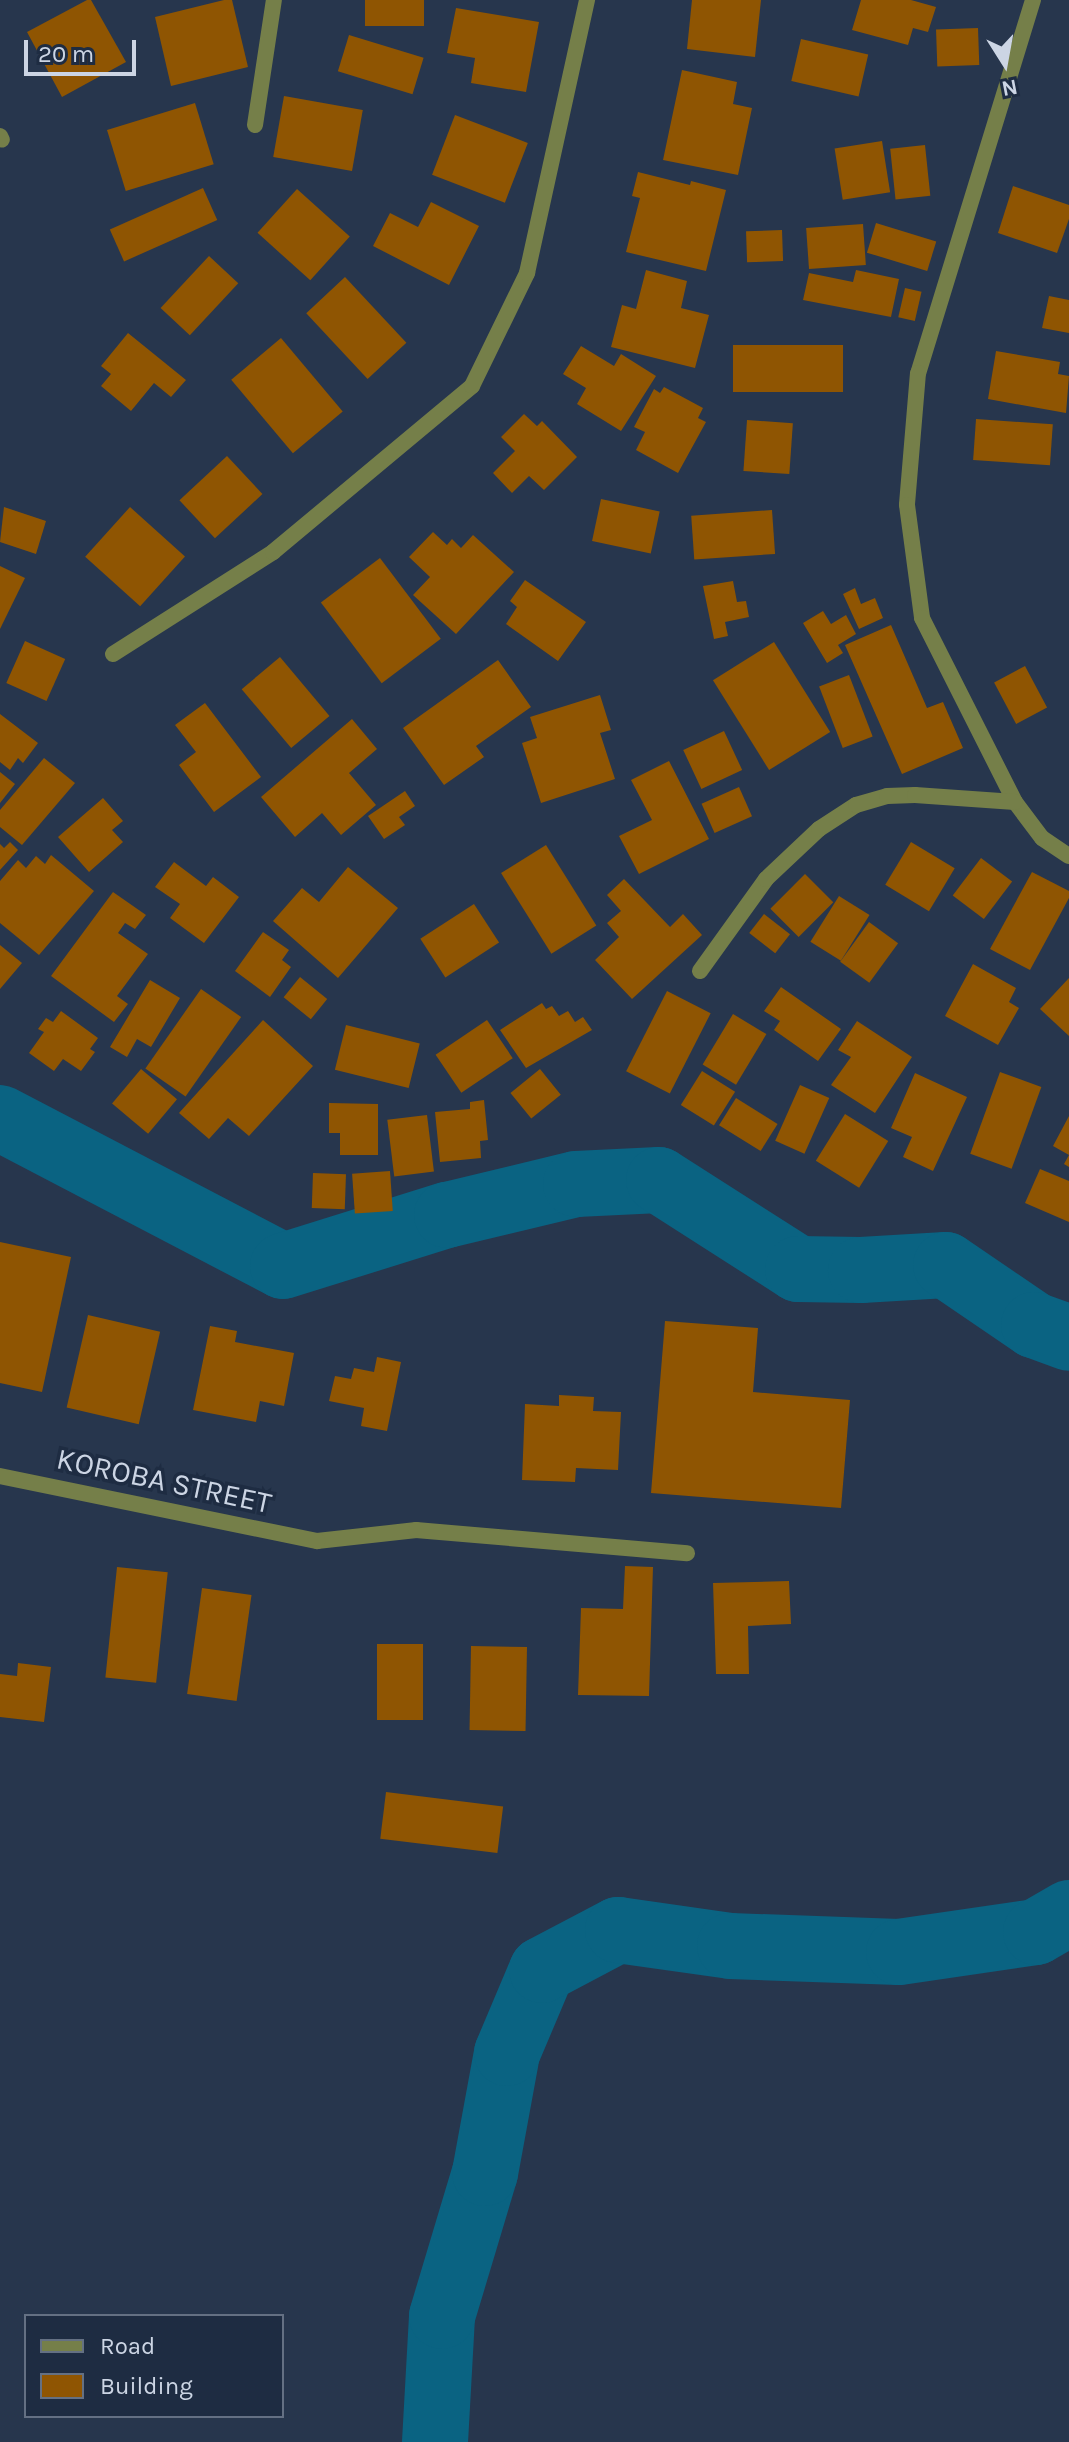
<!DOCTYPE html>
<html>
<head>
<meta charset="utf-8">
<style>
	body { margin:0 }
	#map { position:relative; width:1069px; height:2442px; overflow:hidden; background:#27364d; font-family:Karla,sans-serif }
	div>[style] { position:absolute }
	[style*='--x'] { left:calc(var(--x)*1px); top:calc(var(--y)*1px); width:calc(var(--w)*1px); rotate:calc(var(--a)*1deg) }
	.river>* { height:66px; margin:-33px; padding:0 33px; transform-origin:33px; border-radius:33px; background:#0a6382 }
	.building>* { inset:0; background:#8f5502; transform-origin:0 0 }
	.lane>* { height:16px; margin:-8px; padding:0 8px; transform-origin:8px; border-radius:8px; background:#757f49 }
	.street>* { height:16px; margin:-8px; padding:0 8px; transform-origin:8px; border-radius:8px; background:#757f49 }
	span { translate:-50% -50%; white-space:nowrap; text-align:center; line-height:1.15; -webkit-text-stroke:7px #1e2c42; paint-order:stroke }
	.street-label { font-size:30px; color:#ccd5e4 }
	.legend { position:absolute; left:24px; top:2314px; width:260px; height:104px; box-sizing:border-box; background:#1e2c42; border:2px solid #647083; margin:0; padding:10px 14px; list-style:none; font-size:24px; color:#ccd5e4 }
	.legend li { display:flex; align-items:center; gap:16px; height:40px }
	.legend b { width:40px; border:2px solid #647083 }
	.north { position:absolute; left:965px; top:24px; width:80px; height:80px; -webkit-text-stroke:6px #1e2c42; paint-order:stroke; rotate:169deg; font-size:22px; font-weight:700; line-height:32px; text-align:center; color:#ccd5e4 }
	.north::after { content:''; display:block; margin:auto; width:28px; height:36px; background:#ccd5e4; clip-path:polygon(50% 0,100% 100%,50% 72%,0 100%) }
	.scale { position:absolute; left:24px; top:40px; width:112px; height:36px; box-sizing:border-box; border:4px solid #ccd5e4; border-top:0; padding-left:10px; font-size:24px; line-height:28px; white-space:nowrap; color:#ccd5e4; -webkit-text-stroke:6px #1e2c42; paint-order:stroke }
</style>
</head>
<body>
<div id="map">
	<div class="river">
		<i style="--x:0;--y:1118;--w:319;--a:27.6"></i>
		<i style="--x:283;--y:1266;--w:172;--a:-17.3"></i>
		<i style="--x:447;--y:1215;--w:133;--a:-13.5"></i>
		<i style="--x:576;--y:1184;--w:83;--a:-2.8"></i>
		<i style="--x:659;--y:1180;--w:165;--a:32.6"></i>
		<i style="--x:798;--y:1269;--w:63;--a:0.9"></i>
		<i style="--x:861;--y:1270;--w:85;--a:-3.4"></i>
		<i style="--x:946;--y:1265;--w:107;--a:34.3"></i>
		<i style="--x:1034;--y:1325;--w:37;--a:20"></i>
		<i style="--x:435;--y:2442;--w:126;--a:-86.8"></i>
		<i style="--x:442;--y:2316;--w:149;--a:-73.3"></i>
		<i style="--x:485;--y:2173;--w:122;--a:-79.6"></i>
		<i style="--x:507;--y:2053;--w:90;--a:-67.1"></i>
		<i style="--x:542;--y:1970;--w:86;--a:-27.8"></i>
		<i style="--x:618;--y:1930;--w:113;--a:8.1"></i>
		<i style="--x:730;--y:1946;--w:169;--a:2"></i>
		<i style="--x:899;--y:1952;--w:138;--a:-8.3"></i>
		<i style="--x:1036;--y:1932;--w:38;--a:-30"></i>
	</div>
	<div class="building">
		<i style="clip-path:polygon(87px 0,91px 0,126px 62px,62px 97px,27px 32px)"></i>
		<i style="clip-path:polygon(224px 0,232px 0,248px 67px,171px 86px,155px 17px)"></i>
		<i style="left:365px;top:0;width:59px;height:26px"></i>
		<i style="clip-path:polygon(692px 0,761px 0,755px 57px,687px 49px)"></i>
		<i style="clip-path:polygon(861px 0,911px 0,936px 7px,928px 32px,913px 28px,908px 45px,852px 30px)"></i>
		<i style="clip-path:polygon(456px 8px,539px 22px,526px 92px,471px 83px,475px 58px,447px 53px)"></i>
		<i style="left:978px;top:28px;width:37px;height:42px;rotate:88deg"></i>
		<i style="left:349px;top:35px;width:78px;height:38px;rotate:17deg"></i>
		<i style="left:801px;top:39px;width:69px;height:43px;rotate:13deg"></i>
		<i style="clip-path:polygon(682px 70px,737px 82px,733px 104px,752px 108px,738px 175px,663px 160px)"></i>
		<i style="left:284px;top:96px;width:80px;height:62px;rotate:10deg"></i>
		<i style="left:195px;top:103px;width:64px;height:92px;rotate:73deg"></i>
		<i style="left:455px;top:115px;width:78px;height:64px;rotate:21deg"></i>
		<i style="left:882px;top:141px;width:52px;height:48px;rotate:81deg"></i>
		<i style="left:925px;top:145px;width:51px;height:35px;rotate:84deg"></i>
		<i style="clip-path:polygon(638px 172px,690px 185px,691px 181px,726px 190px,706px 271px,626px 252px,640px 198px,632px 196px)"></i>
		<i style="clip-path:polygon(1013px 186px,1069px 205px,1069px 219px,1057px 253px,998px 233px)"></i>
		<i style="left:203px;top:188px;width:35px;height:102px;rotate:66deg"></i>
		<i style="left:297px;top:189px;width:71px;height:59px;rotate:42deg"></i>
		<i style="clip-path:polygon(431px 202px,479px 226px,449px 285px,373px 246px,390px 213px,418px 227px)"></i>
		<i style="left:876px;top:223px;width:63px;height:31px;rotate:17deg"></i>
		<i style="left:863px;top:224px;width:41px;height:57px;rotate:86deg"></i>
		<i style="left:782px;top:230px;width:31px;height:36px;rotate:88deg"></i>
		<i style="left:209px;top:256px;width:40px;height:71px;rotate:43deg"></i>
		<i style="clip-path:polygon(646px 270px,687px 281px,681px 308px,709px 315px,695px 368px,611px 347px,622px 305px,636px 309px)"></i>
		<i style="clip-path:polygon(856px 270px,899px 279px,891px 317px,803px 300px,809px 273px,853px 282px)"></i>
		<i style="left:345px;top:277px;width:90px;height:53px;rotate:47deg"></i>
		<i style="left:905px;top:288px;width:17px;height:30px;rotate:13deg"></i>
		<i style="clip-path:polygon(1049px 296px,1069px 300px,1069px 333px,1042px 328px)"></i>
		<i style="clip-path:polygon(128px 333px,186px 380px,171px 397px,154px 383px,131px 411px,101px 386px,111px 374px,101px 366px)"></i>
		<i style="left:281px;top:338px;width:96px;height:65px;rotate:50deg"></i>
		<i style="left:843px;top:345px;width:47px;height:110px;rotate:90deg"></i>
		<i style="clip-path:polygon(581px 346px,614px 366px,621px 354px,656px 376px,621px 431px,577px 404px,586px 388px,563px 374px)"></i>
		<i style="clip-path:polygon(996px 351px,1060px 362px,1058px 374px,1069px 376px,1066px 413px,988px 399px)"></i>
		<i style="clip-path:polygon(664px 387px,703px 408px,698px 418px,706px 422px,678px 473px,636px 450px,645px 432px,634px 427px,654px 389px,660px 393px)"></i>
		<i style="clip-path:polygon(524px 414px,537px 426px,542px 421px,577px 457px,544px 490px,529px 476px,512px 493px,493px 473px,515px 451px,501px 437px)"></i>
		<i style="left:976px;top:419px;width:77px;height:41px;rotate:4deg"></i>
		<i style="left:747px;top:420px;width:46px;height:51px;rotate:4deg"></i>
		<i style="left:227px;top:456px;width:52px;height:65px;rotate:47deg"></i>
		<i style="left:601px;top:499px;width:60px;height:43px;rotate:12deg"></i>
		<i style="clip-path:polygon(4px 507px,46px 521px,36px 554px,0 542px)"></i>
		<i style="left:130px;top:507px;width:74px;height:67px;rotate:42deg"></i>
		<i style="left:772px;top:510px;width:44px;height:81px;rotate:86deg"></i>
		<i style="clip-path:polygon(433px 532px,447px 545px,452px 539px,461px 548px,473px 535px,514px 572px,456px 634px,413px 595px,430px 577px,409px 557px)"></i>
		<i style="left:380px;top:558px;width:101px;height:74px;rotate:53deg"></i>
		<i style="clip-path:polygon(0 566px,25px 578px,0 629px)"></i>
		<i style="clip-path:polygon(525px 580px,586px 622px,558px 661px,506px 624px,517px 607px,510px 601px)"></i>
		<i style="clip-path:polygon(733px 581px,737px 602px,746px 601px,749px 617px,725px 622px,728px 636px,714px 639px,703px 586px)"></i>
		<i style="clip-path:polygon(855px 588px,861px 604px,875px 598px,883px 618px,859px 629px,843px 594px)"></i>
		<i style="clip-path:polygon(823px 611px,831px 624px,846px 615px,856px 634px,838px 645px,843px 653px,827px 663px,803px 623px)"></i>
		<i style="clip-path:polygon(891px 625px,927px 708px,943px 702px,963px 748px,902px 774px,845px 645px)"></i>
		<i style="left:25px;top:641px;width:44px;height:46px;rotate:24deg"></i>
		<i style="left:774px;top:642px;width:106px;height:72px;rotate:58deg"></i>
		<i style="left:280px;top:657px;width:77px;height:50px;rotate:50deg"></i>
		<i style="clip-path:polygon(498px 660px,531px 707px,476px 746px,484px 757px,444px 785px,403px 728px)"></i>
		<i style="left:1025px;top:666px;width:47px;height:35px;rotate:62deg"></i>
		<i style="left:849px;top:675px;width:66px;height:32px;rotate:69deg"></i>
		<i style="clip-path:polygon(600px 695px,611px 730px,600px 733px,615px 779px,541px 803px,522px 743px,537px 738px,530px 717px)"></i>
		<i style="clip-path:polygon(205px 703px,261px 777px,214px 812px,179px 765px,196px 752px,175px 725px)"></i>
		<i style="clip-path:polygon(0 714px,38px 743px,23px 763px,18px 758px,10px 770px,0 762px)"></i>
		<i style="clip-path:polygon(352px 719px,377px 749px,349px 773px,376px 805px,341px 835px,322px 813px,295px 837px,261px 797px)"></i>
		<i style="left:724px;top:731px;width:43px;height:45px;rotate:65deg"></i>
		<i style="clip-path:polygon(44px 758px,75px 783px,22px 845px,0 827px,0 810px)"></i>
		<i style="clip-path:polygon(669px 761px,709px 839px,639px 874px,619px 836px,652px 820px,631px 780px)"></i>
		<i style="clip-path:polygon(0 772px,15px 784px,0 803px)"></i>
		<i style="left:739px;top:787px;width:32px;height:41px;rotate:66deg"></i>
		<i style="clip-path:polygon(405px 791px,415px 806px,399px 817px,405px 825px,384px 839px,368px 816px)"></i>
		<i style="clip-path:polygon(103px 798px,123px 821px,112px 830px,123px 842px,89px 872px,58px 837px)"></i>
		<i style="clip-path:polygon(10px 842px,18px 850px,0 870px,0 844px,4px 848px)"></i>
		<i style="left:911px;top:842px;width:51px;height:50px;rotate:31deg"></i>
		<i style="left:546px;top:845px;width:95px;height:53px;rotate:58deg"></i>
		<i style="clip-path:polygon(51px 855px,94px 891px,39px 955px,0 923px,0 881px,18px 860px,26px 868px,36px 856px,45px 864px)"></i>
		<i style="left:981px;top:858px;width:39px;height:47px;rotate:37deg"></i>
		<i style="clip-path:polygon(174px 862px,206px 886px,213px 877px,239px 897px,204px 943px,170px 918px,180px 904px,155px 887px)"></i>
		<i style="clip-path:polygon(348px 867px,398px 908px,338px 978px,273px 921px,302px 888px,319px 902px)"></i>
		<i style="clip-path:polygon(1032px 872px,1069px 891px,1069px 898px,1030px 970px,990px 949px)"></i>
		<i style="left:805px;top:874px;width:40px;height:49px;rotate:45deg"></i>
		<i style="clip-path:polygon(624px 879px,670px 927px,683px 914px,702px 935px,632px 999px,595px 960px,619px 937px,607px 923px,621px 911px,607px 895px)"></i>
		<i style="clip-path:polygon(113px 892px,146px 915px,135px 929px,125px 923px,118px 933px,148px 954px,117px 996px,128px 1004px,114px 1022px,51px 976px)"></i>
		<i style="left:839px;top:896px;width:36px;height:54px;rotate:32deg"></i>
		<i style="left:474px;top:904px;width:46px;height:64px;rotate:57deg"></i>
		<i style="left:764px;top:914px;width:33px;height:24px;rotate:38deg"></i>
		<i style="left:869px;top:922px;width:36px;height:49px;rotate:36deg"></i>
		<i style="clip-path:polygon(263px 932px,289px 950px,282px 960px,291px 967px,270px 997px,235px 971px)"></i>
		<i style="clip-path:polygon(0 945px,22px 963px,0 989px)"></i>
		<i style="clip-path:polygon(973px 964px,1016px 988px,1009px 1002px,1019px 1008px,998px 1045px,945px 1016px)"></i>
		<i style="left:300px;top:977px;width:35px;height:26px;rotate:39deg"></i>
		<i style="clip-path:polygon(1069px 978px,1069px 1036px,1040px 1009px)"></i>
		<i style="clip-path:polygon(150px 980px,180px 998px,151px 1047px,137px 1039px,127px 1057px,110px 1047px)"></i>
		<i style="clip-path:polygon(781px 987px,841px 1029px,818px 1061px,774px 1030px,780px 1021px,764px 1011px)"></i>
		<i style="left:201px;top:989px;width:49px;height:97px;rotate:35deg"></i>
		<i style="left:667px;top:991px;width:49px;height:90px;rotate:27deg"></i>
		<i style="clip-path:polygon(542px 1003px,546px 1009px,552px 1006px,559px 1016px,568px 1011px,575px 1022px,583px 1017px,592px 1030px,526px 1068px,500px 1030px)"></i>
		<i style="clip-path:polygon(61px 1011px,98px 1038px,90px 1049px,95px 1052px,81px 1071px,63px 1059px,54px 1071px,29px 1053px,44px 1032px,38px 1029px,46px 1018px,53px 1022px)"></i>
		<i style="left:733px;top:1014px;width:39px;height:59px;rotate:31deg"></i>
		<i style="clip-path:polygon(263px 1020px,313px 1066px,249px 1136px,228px 1118px,209px 1139px,179px 1113px)"></i>
		<i style="left:487px;top:1020px;width:46px;height:62px;rotate:56deg"></i>
		<i style="clip-path:polygon(857px 1021px,912px 1057px,875px 1113px,831px 1085px,851px 1057px,838px 1050px)"></i>
		<i style="left:346px;top:1025px;width:76px;height:46px;rotate:14deg"></i>
		<i style="left:141px;top:1069px;width:47px;height:45px;rotate:40deg"></i>
		<i style="left:540px;top:1069px;width:33px;height:38px;rotate:51deg"></i>
		<i style="left:702px;top:1071px;width:39px;height:40px;rotate:32deg"></i>
		<i style="left:1000px;top:1072px;width:44px;height:87px;rotate:20deg"></i>
		<i style="clip-path:polygon(915px 1073px,967px 1097px,933px 1171px,903px 1157px,912px 1137px,891px 1128px)"></i>
		<i style="left:800px;top:1085px;width:32px;height:61px;rotate:24deg"></i>
		<i style="left:736px;top:1098px;width:49px;height:32px;rotate:32deg"></i>
		<i style="clip-path:polygon(484px 1100px,488px 1140px,480px 1141px,481px 1158px,440px 1162px,435px 1112px,470px 1109px,470px 1102px)"></i>
		<i style="clip-path:polygon(329px 1103px,378px 1104px,378px 1155px,340px 1155px,340px 1133px,329px 1133px)"></i>
		<i style="left:845px;top:1114px;width:51px;height:55px;rotate:32deg"></i>
		<i style="left:427px;top:1115px;width:57px;height:40px;rotate:83deg"></i>
		<i style="clip-path:polygon(1069px 1116px,1069px 1167px,1064px 1164px,1069px 1155px,1053px 1146px)"></i>
		<i style="clip-path:polygon(1040px 1169px,1069px 1181px,1069px 1222px,1025px 1203px)"></i>
		<i style="left:390px;top:1171px;width:40px;height:38px;rotate:86deg"></i>
		<i style="left:313px;top:1173px;width:33px;height:35px;rotate:2deg"></i>
		<i style="clip-path:polygon(0 1242px,71px 1257px,42px 1392px,0 1383px)"></i>
		<i style="left:88px;top:1315px;width:74px;height:95px;rotate:13deg"></i>
		<i style="clip-path:polygon(665px 1321px,758px 1328px,753px 1392px,850px 1400px,841px 1508px,651px 1493px)"></i>
		<i style="clip-path:polygon(210px 1326px,237px 1331px,235px 1342px,294px 1353px,284px 1406px,260px 1401px,256px 1422px,193px 1410px)"></i>
		<i style="clip-path:polygon(377px 1357px,401px 1362px,387px 1431px,361px 1426px,364px 1408px,329px 1401px,335px 1376px,351px 1379px,354px 1368px,374px 1372px)"></i>
		<i style="clip-path:polygon(559px 1395px,594px 1397px,593px 1411px,621px 1412px,618px 1470px,576px 1468px,575px 1482px,522px 1480px,525px 1404px,559px 1406px)"></i>
		<i style="clip-path:polygon(625px 1566px,653px 1567px,649px 1696px,578px 1695px,581px 1608px,623px 1609px)"></i>
		<i style="left:117px;top:1567px;width:51px;height:111px;rotate:6deg"></i>
		<i style="clip-path:polygon(789px 1581px,791px 1624px,748px 1626px,749px 1674px,716px 1674px,713px 1583px)"></i>
		<i style="left:202px;top:1588px;width:50px;height:107px;rotate:8deg"></i>
		<i style="left:377px;top:1644px;width:46px;height:76px"></i>
		<i style="left:471px;top:1646px;width:56px;height:84px;rotate:1deg"></i>
		<i style="clip-path:polygon(18px 1663px,51px 1667px,44px 1722px,0 1717px,0 1674px,17px 1676px)"></i>
		<i style="left:386px;top:1792px;width:118px;height:47px;rotate:7deg"></i>
	</div>
	<div class="lane">
		<i style="--x:317;--y:1541;--w:100;--a:-6.3"></i>
		<i style="--x:416;--y:1530;--w:272;--a:4.9"></i>
	</div>
	<div class="street">
		<i style="--x:1033;--y:0;--w:390;--a:107.1"></i>
		<i style="--x:918;--y:373;--w:132;--a:94.8"></i>
		<i style="--x:907;--y:505;--w:114;--a:82.4"></i>
		<i style="--x:922;--y:618;--w:206;--a:63.2"></i>
		<i style="--x:1015;--y:802;--w:45;--a:53.1"></i>
		<i style="--x:1042;--y:838;--w:32;--a:34"></i>
		<i style="--x:255;--y:125;--w:126;--a:-81.4"></i>
		<i style="--x:0;--y:136;--w:4;--a:63"></i>
		<i style="--x:113;--y:654;--w:190;--a:-32.5"></i>
		<i style="--x:273;--y:552;--w:259;--a:-39.8"></i>
		<i style="--x:472;--y:386;--w:126;--a:-64"></i>
		<i style="--x:527;--y:273;--w:280;--a:-77.6"></i>
		<i style="--x:700;--y:971;--w:113;--a:-54.3"></i>
		<i style="--x:766;--y:879;--w:73;--a:-43.3"></i>
		<i style="--x:819;--y:829;--w:44;--a:-33"></i>
		<i style="--x:856;--y:805;--w:32;--a:-16"></i>
		<i style="--x:887;--y:796;--w:28;--a:-2"></i>
		<i style="--x:915;--y:795;--w:100;--a:4"></i>
		<i style="--x:0;--y:1476;--w:324;--a:11.6"></i>
	</div>
	<div class="street-label">
		<span style="left:164px;top:1481px;rotate:12deg">KOROBA STREET</span>
	</div>
	<ul class="legend">
	<li><b style="height:10px;background:#757f49"></b>Road</li>
	<li><b style="height:22px;background:#8f5502"></b>Building</li>
	</ul>
	<div class="north">N</div>
	<div class="scale">20 m</div>
</div>
</body>
</html>
